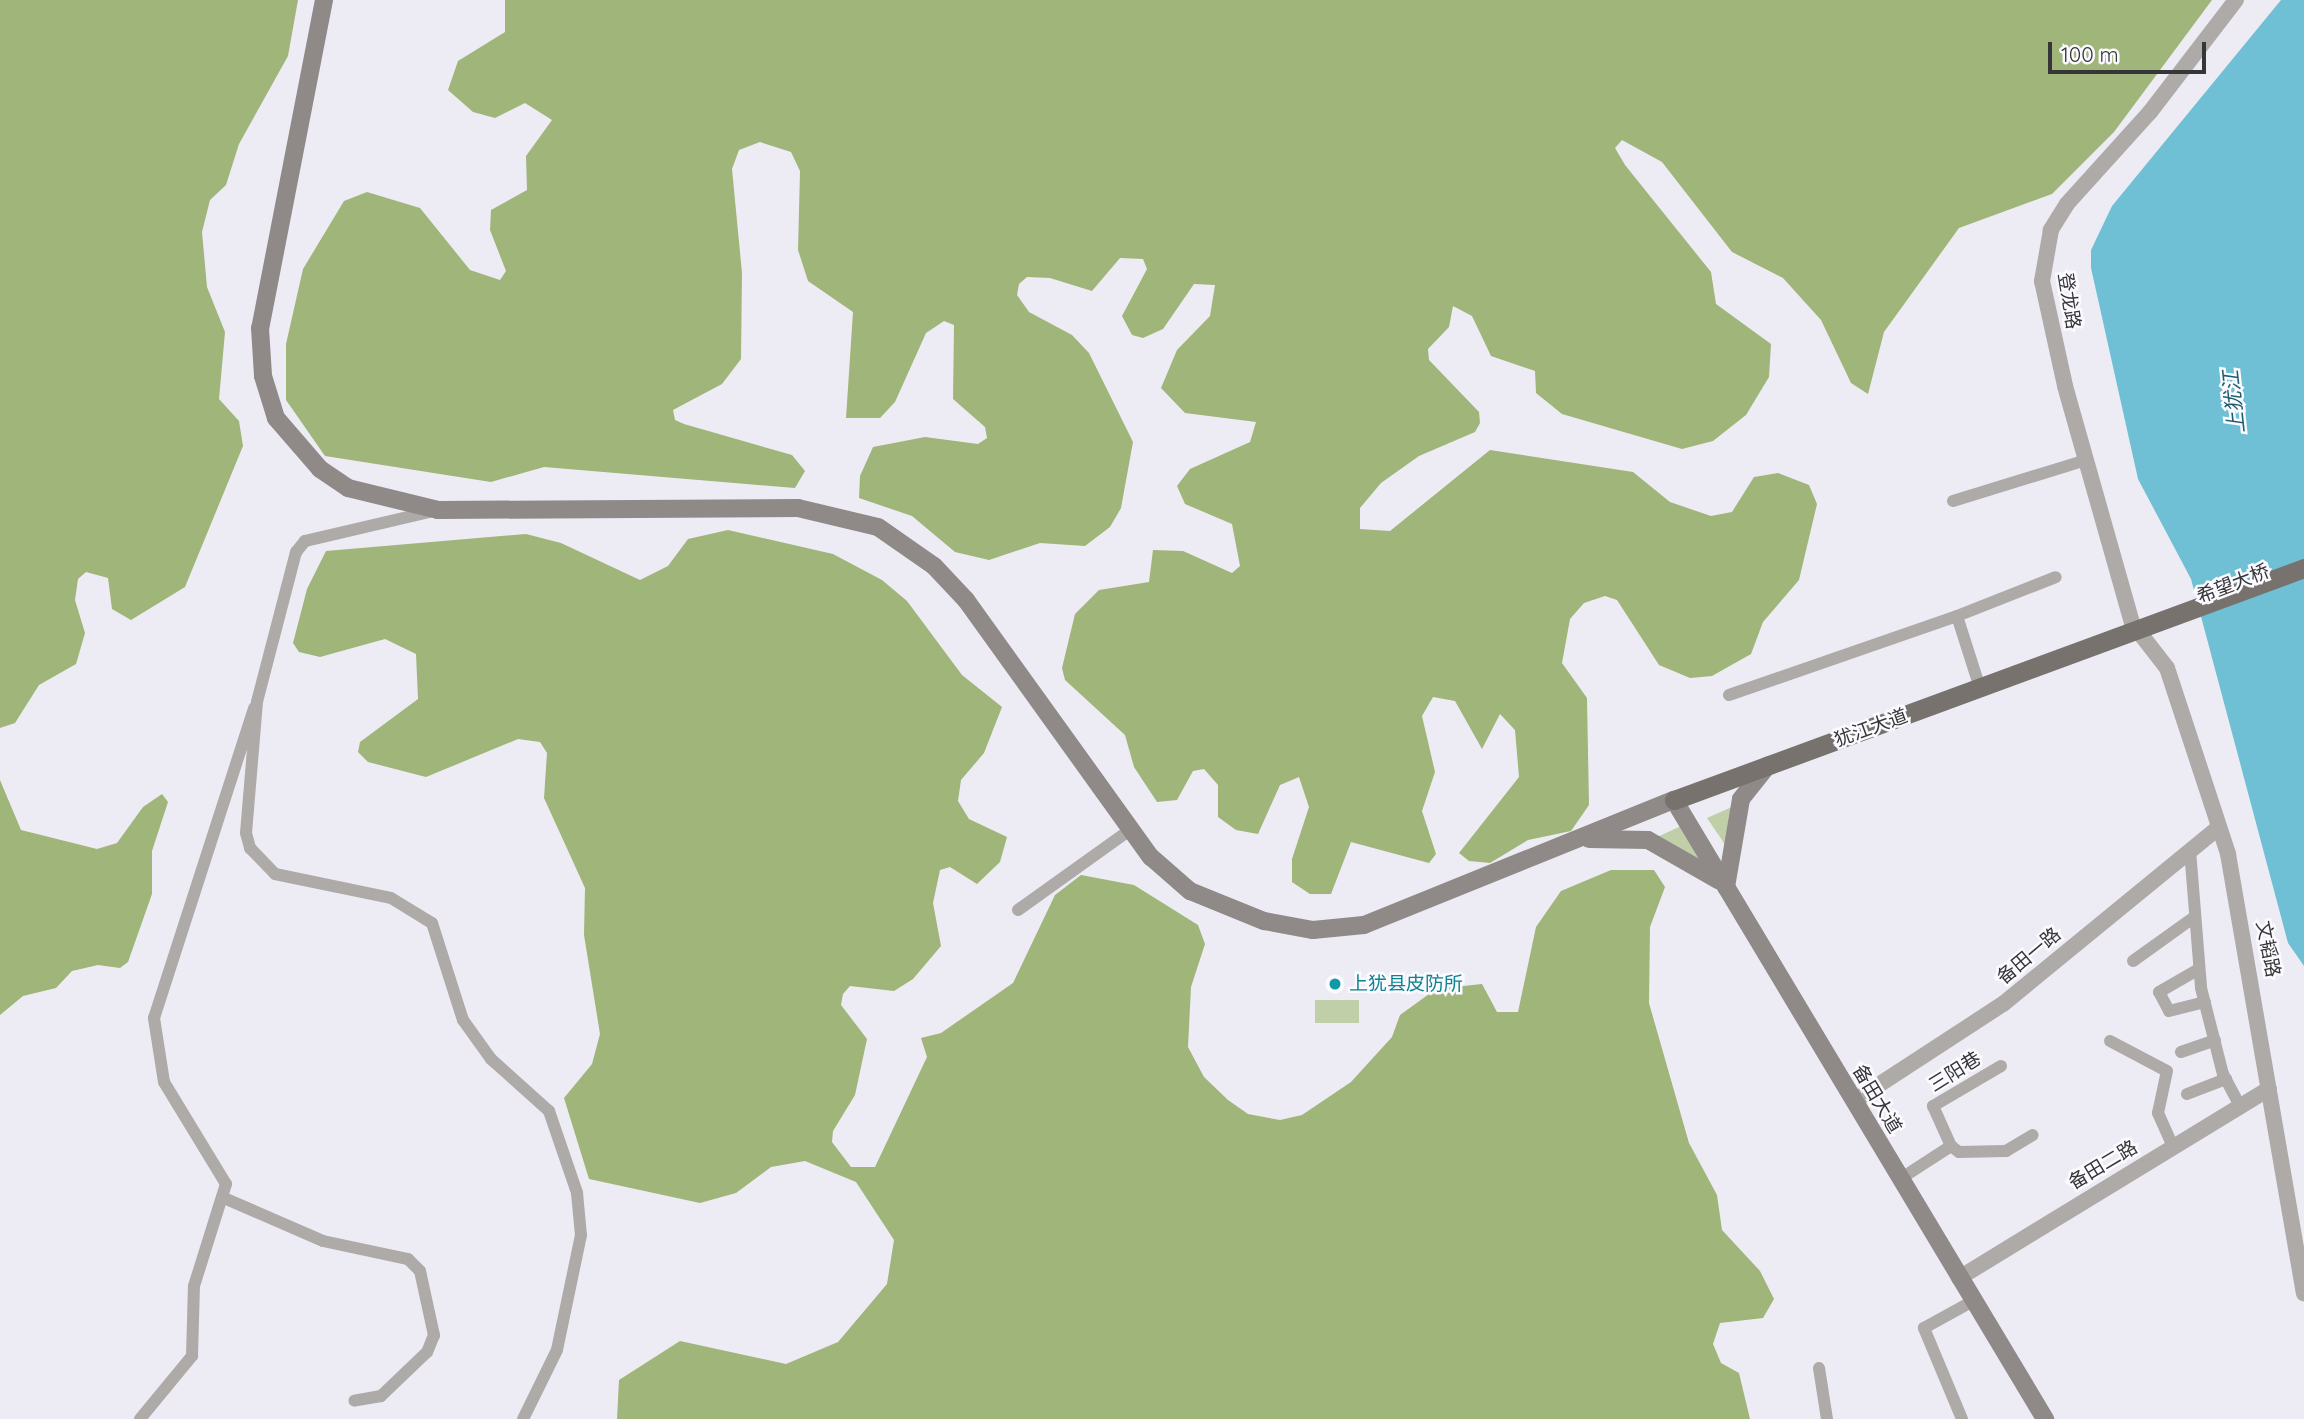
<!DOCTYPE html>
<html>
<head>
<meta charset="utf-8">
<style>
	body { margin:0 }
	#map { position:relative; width:2304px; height:1419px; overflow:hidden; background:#edecf4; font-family:Quicksand,"Noto Sans SC",sans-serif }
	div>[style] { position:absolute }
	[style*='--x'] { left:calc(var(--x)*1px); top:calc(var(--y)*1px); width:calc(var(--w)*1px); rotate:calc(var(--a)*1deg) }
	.green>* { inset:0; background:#c1cfa9; transform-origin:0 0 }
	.forest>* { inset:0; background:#9fb579 }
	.water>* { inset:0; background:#6fc0d4 }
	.minor>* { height:12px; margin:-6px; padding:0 6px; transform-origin:6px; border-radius:6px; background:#adaaa8 }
	.tertiary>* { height:16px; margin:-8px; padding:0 8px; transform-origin:8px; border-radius:8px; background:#adaaa8 }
	.secondary>* { height:18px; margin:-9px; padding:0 9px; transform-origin:9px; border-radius:9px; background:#8f8987 }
	.primary>* { height:19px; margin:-9.5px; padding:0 9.5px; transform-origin:9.5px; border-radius:9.5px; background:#78726f }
	.dots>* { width:19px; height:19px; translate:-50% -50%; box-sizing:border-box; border:4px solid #fafaff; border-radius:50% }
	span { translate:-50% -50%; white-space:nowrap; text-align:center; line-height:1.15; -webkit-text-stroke:5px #fafaff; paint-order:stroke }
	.street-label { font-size:19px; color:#363639 }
	.culture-label { font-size:19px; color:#0d838f }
	.left { translate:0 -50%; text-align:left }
	.water-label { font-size:21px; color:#1d5f6e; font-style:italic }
	.scale { position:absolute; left:2048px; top:42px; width:158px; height:32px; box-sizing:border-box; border:4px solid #363639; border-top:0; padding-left:9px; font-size:21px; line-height:24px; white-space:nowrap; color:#363639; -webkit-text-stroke:5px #fafaff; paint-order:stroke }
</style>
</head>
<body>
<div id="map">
	<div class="green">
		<i style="clip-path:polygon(1734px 806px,1726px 846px,1707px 818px)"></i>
		<i style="clip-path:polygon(1681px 826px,1699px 859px,1653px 839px)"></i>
		<i style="left:1315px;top:1000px;width:44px;height:23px"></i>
	</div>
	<div class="forest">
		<i style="clip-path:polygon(0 0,298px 0,288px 56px,239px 144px,226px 185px,210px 200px,202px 232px,207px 287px,225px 332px,219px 399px,239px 421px,243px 446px,185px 587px,131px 620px,112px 609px,108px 578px,86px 572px,78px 579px,75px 600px,85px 633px,76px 664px,39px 685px,15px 723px,0 728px)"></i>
		<i style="clip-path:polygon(505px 0,2212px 0,2114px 132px,2052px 194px,1959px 228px,1884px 332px,1868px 394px,1851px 383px,1821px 320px,1783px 278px,1732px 252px,1662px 162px,1622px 140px,1615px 148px,1625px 165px,1711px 272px,1716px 304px,1771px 344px,1769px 377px,1746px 415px,1713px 441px,1682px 449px,1562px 414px,1536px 393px,1535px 371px,1491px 356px,1472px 316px,1453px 306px,1449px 327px,1428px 349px,1429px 360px,1479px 412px,1480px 423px,1475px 432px,1419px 456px,1381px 483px,1360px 508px,1360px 529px,1390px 531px,1490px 450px,1633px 472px,1670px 502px,1711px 516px,1732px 512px,1754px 477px,1778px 473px,1809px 485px,1817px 504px,1799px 580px,1763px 622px,1751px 654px,1712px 676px,1690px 678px,1659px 665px,1617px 600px,1605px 596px,1584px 603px,1570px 619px,1562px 663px,1587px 698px,1589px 805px,1571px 831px,1528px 840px,1490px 863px,1469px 861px,1459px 853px,1519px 777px,1515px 730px,1500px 714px,1482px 749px,1455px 701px,1433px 697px,1422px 716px,1435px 772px,1422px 811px,1436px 854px,1429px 863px,1351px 842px,1331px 894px,1310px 894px,1292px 882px,1292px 859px,1309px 807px,1299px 777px,1280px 785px,1258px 834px,1236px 830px,1218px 817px,1218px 785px,1204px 769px,1193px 771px,1177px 800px,1157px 802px,1134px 767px,1125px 735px,1065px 680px,1062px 668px,1075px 614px,1099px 590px,1149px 582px,1153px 550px,1183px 551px,1232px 573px,1240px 566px,1232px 524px,1185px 504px,1177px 486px,1190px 469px,1250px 442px,1256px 422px,1185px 413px,1161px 388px,1177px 350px,1210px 316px,1215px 285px,1194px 284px,1163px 329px,1143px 338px,1132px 335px,1122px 316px,1147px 269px,1143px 259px,1120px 258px,1092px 291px,1050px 278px,1027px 277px,1019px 284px,1017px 295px,1029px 312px,1072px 335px,1089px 353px,1133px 442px,1121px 508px,1110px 527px,1085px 546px,1040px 543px,989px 560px,955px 552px,912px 516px,859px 498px,860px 476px,873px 447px,925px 437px,978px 444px,987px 438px,985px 427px,953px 399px,954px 325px,944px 321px,926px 333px,895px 402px,880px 418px,846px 418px,853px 312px,808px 281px,798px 250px,800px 171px,791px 152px,760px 142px,739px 150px,732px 169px,742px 273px,741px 359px,722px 384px,673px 410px,675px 420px,684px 424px,792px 455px,805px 471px,795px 488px,544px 467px,491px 482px,325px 456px,286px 400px,286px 344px,303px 269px,344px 201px,367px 192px,420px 208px,470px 270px,500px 280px,506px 271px,490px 230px,491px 210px,527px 190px,526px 156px,552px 120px,525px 103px,495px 118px,473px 112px,448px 90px,458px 61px,505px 32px)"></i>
		<i style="clip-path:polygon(728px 530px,833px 554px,882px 580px,907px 601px,962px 675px,1002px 707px,984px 753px,961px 780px,958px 801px,969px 819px,1007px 837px,1000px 862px,977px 884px,950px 867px,940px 870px,933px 903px,941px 946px,913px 979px,894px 991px,850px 986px,843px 994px,841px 1005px,867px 1039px,855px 1095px,833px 1131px,832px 1142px,851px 1167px,875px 1167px,927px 1057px,921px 1038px,941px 1033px,1013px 983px,1055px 895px,1081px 875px,1134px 885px,1198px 925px,1205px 944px,1191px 987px,1188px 1047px,1204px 1077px,1228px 1100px,1248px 1114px,1280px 1120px,1302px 1115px,1351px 1082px,1392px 1037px,1400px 1015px,1436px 989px,1482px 984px,1497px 1012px,1518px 1012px,1536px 927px,1561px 891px,1611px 870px,1654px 870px,1665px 887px,1650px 927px,1649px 1003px,1689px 1143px,1717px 1195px,1722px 1230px,1760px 1271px,1774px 1299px,1763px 1318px,1720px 1323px,1713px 1344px,1721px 1363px,1739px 1373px,1750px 1419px,617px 1419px,619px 1380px,680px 1341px,786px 1364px,838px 1342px,887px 1284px,894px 1240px,856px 1182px,805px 1161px,771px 1167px,736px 1193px,700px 1203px,589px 1179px,564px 1098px,592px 1064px,600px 1034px,584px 935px,585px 888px,544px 798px,547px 753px,540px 742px,518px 739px,426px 777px,368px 762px,358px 752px,360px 742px,418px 699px,416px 654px,385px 639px,320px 657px,299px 652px,293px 643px,307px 589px,326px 551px,526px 534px,561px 543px,640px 580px,668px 566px,688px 539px)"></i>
		<i style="clip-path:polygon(0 780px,21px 830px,97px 849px,117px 843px,143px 807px,162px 794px,168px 802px,152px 851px,152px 894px,128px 962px,120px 968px,98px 965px,72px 971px,56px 988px,23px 996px,0 1015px)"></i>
	</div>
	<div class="water">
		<i style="clip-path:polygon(2281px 0,2304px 0,2304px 966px,2288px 943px,2191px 579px,2138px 479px,2091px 268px,2091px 250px,2112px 206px)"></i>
	</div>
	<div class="minor">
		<i style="--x:1953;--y:501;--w:139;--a:-17.1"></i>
		<i style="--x:438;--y:510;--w:137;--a:166.9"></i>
		<i style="--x:305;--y:541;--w:14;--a:129"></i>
		<i style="--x:296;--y:552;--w:155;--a:104.6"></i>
		<i style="--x:257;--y:702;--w:131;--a:94.8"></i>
		<i style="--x:246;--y:833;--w:16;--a:75"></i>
		<i style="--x:250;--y:848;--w:36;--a:46"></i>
		<i style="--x:275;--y:874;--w:118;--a:11.7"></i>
		<i style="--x:391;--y:898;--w:48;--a:31.4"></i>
		<i style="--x:432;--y:923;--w:102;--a:72.3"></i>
		<i style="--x:463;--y:1020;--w:48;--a:54.3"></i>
		<i style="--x:491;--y:1059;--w:78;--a:41.9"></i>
		<i style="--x:549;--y:1111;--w:87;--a:71.1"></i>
		<i style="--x:577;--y:1193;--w:42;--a:84.6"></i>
		<i style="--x:581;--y:1235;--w:117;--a:101.8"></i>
		<i style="--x:557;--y:1350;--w:77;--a:116.2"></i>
		<i style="--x:1957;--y:616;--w:106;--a:-21.5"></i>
		<i style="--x:1729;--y:695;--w:241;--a:-19.1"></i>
		<i style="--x:1957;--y:616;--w:76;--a:72.3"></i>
		<i style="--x:2190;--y:850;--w:138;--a:85.4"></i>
		<i style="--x:2201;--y:988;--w:89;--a:75.7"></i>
		<i style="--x:2223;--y:1074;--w:36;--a:62"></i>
		<i style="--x:1018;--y:910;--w:139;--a:-35.6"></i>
		<i style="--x:2133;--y:961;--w:74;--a:-35.6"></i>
		<i style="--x:2199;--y:969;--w:46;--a:150.1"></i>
		<i style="--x:2159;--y:992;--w:21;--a:62"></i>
		<i style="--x:2169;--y:1011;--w:37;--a:-14"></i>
		<i style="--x:2110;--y:1041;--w:64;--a:27.8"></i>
		<i style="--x:2167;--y:1071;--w:43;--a:102.1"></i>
		<i style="--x:2158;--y:1113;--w:37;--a:66"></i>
		<i style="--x:2181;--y:1052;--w:36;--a:-19"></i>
		<i style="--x:2001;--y:1066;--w:79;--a:149.5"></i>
		<i style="--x:1933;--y:1106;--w:44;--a:65.8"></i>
		<i style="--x:1951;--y:1146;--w:10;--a:37"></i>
		<i style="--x:1959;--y:1152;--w:47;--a:-1.2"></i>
		<i style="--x:2006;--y:1151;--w:31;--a:-31"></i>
		<i style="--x:2187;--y:1094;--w:42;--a:-21"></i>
		<i style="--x:1900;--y:1179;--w:61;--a:-32.9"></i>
		<i style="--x:224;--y:1198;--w:108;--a:23.5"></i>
		<i style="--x:323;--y:1241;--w:87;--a:12"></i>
		<i style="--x:408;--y:1259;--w:17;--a:45"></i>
		<i style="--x:420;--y:1271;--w:66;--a:77.7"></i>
		<i style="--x:434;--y:1335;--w:18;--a:112"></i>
		<i style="--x:427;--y:1352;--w:64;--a:136.3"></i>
		<i style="--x:381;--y:1396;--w:27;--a:170"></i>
		<i style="--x:1819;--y:1368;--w:52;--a:81.1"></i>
		<i style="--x:140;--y:1419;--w:82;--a:-50.5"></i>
		<i style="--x:192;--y:1356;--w:70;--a:-88.4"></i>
		<i style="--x:194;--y:1286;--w:107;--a:-72.6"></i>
		<i style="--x:226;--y:1184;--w:119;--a:-121.3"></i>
		<i style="--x:164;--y:1082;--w:65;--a:-98.9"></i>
		<i style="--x:154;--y:1018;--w:326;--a:-72.1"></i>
		<i style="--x:1962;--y:1419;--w:99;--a:-112.7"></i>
		<i style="--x:1924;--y:1328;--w:56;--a:-28.9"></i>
	</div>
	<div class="tertiary">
		<i style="--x:2236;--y:0;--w:141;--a:127.5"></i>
		<i style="--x:2150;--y:112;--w:124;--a:132.1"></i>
		<i style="--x:2067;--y:204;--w:31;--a:122"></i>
		<i style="--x:2051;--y:230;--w:52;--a:100"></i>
		<i style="--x:2042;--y:281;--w:107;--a:77.6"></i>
		<i style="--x:2065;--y:386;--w:246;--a:74.2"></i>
		<i style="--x:2132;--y:623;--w:57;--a:52.1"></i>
		<i style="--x:2167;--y:668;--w:196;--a:71.8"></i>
		<i style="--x:2228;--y:854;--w:446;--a:80.2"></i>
		<i style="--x:1854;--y:1101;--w:178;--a:-33.1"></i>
		<i style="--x:2003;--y:1004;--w:279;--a:-39.3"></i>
		<i style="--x:1959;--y:1278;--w:363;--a:-31.4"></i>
	</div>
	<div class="secondary">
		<i style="--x:324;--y:0;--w:334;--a:101"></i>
		<i style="--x:260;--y:328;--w:48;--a:86.4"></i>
		<i style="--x:263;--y:376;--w:44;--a:72.8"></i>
		<i style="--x:276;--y:418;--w:67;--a:49.2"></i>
		<i style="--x:320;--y:469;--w:34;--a:34"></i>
		<i style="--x:348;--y:488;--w:93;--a:13.7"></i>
		<i style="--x:438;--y:510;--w:360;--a:-0.3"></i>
		<i style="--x:798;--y:508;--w:82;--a:13.4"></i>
		<i style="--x:878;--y:527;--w:68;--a:34.9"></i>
		<i style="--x:934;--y:566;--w:47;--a:46.7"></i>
		<i style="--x:966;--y:600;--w:317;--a:54.3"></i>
		<i style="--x:1151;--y:857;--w:52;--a:41.1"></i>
		<i style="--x:1190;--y:891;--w:80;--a:22.1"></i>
		<i style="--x:1264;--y:921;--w:50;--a:10.4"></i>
		<i style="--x:1313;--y:930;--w:51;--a:-5.6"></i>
		<i style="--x:1364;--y:925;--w:334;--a:-22"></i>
		<i style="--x:1674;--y:800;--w:722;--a:59.06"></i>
		<i style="--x:1589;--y:839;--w:59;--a:1"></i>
		<i style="--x:1648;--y:840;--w:81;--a:29.7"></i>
		<i style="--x:1726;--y:887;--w:89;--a:-80.3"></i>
		<i style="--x:1741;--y:799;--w:43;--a:-51.5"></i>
	</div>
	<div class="primary">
		<i style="--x:1674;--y:800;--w:671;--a:-20.22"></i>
	</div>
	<div class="dots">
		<i style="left:1335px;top:984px;background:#0f9aa8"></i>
	</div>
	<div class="street-label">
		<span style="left:2069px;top:301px;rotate:81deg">登龙路</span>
		<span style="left:2233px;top:584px;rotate:-21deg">希望大桥</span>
		<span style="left:1871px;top:728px;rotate:-20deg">犹江大道</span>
		<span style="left:2268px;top:949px;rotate:79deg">文韬路</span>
		<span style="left:2029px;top:956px;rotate:-40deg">备田一路</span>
		<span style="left:1955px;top:1072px;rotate:-32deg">三阳巷</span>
		<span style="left:1877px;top:1099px;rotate:59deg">备田大道</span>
		<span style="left:2103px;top:1165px;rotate:-31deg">备田二路</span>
	</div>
	<div class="culture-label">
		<span class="left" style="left:1349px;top:984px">上犹县皮防所</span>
	</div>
	<div class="water-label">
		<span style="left:2233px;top:402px;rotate:-96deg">上犹江</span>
	</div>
	<div class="scale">100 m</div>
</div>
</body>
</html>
